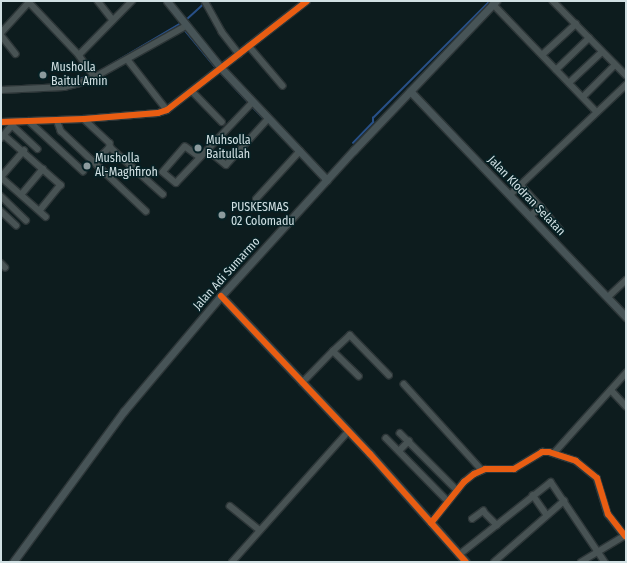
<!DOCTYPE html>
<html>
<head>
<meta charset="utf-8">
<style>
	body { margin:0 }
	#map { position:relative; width:627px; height:563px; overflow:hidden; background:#0d1c1e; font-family:"Fira Sans Condensed",sans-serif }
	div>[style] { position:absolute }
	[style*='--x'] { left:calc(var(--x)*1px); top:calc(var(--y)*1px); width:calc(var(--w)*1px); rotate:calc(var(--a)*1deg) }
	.stream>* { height:1.5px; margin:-0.75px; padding:0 0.75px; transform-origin:0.75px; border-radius:0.75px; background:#285088 }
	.roads { filter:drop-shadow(1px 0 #2d3638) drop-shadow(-1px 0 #2d3638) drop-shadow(0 1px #2d3638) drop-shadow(0 -1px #2d3638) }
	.minor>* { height:5.5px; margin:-2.75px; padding:0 2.75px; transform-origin:2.75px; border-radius:2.75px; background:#485354 }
	.tertiary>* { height:7px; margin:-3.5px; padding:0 3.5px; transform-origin:3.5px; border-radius:3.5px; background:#485354 }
	.secondary>* { height:7px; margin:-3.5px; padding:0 3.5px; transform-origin:3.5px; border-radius:3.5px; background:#475457 }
	.cycleway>* { height:6px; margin:-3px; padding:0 3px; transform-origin:3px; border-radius:3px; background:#e95d12 }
	.dots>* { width:11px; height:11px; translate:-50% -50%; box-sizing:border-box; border:2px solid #062125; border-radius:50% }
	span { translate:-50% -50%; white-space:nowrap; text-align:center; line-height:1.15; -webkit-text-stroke:3px #062125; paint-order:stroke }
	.poi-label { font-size:12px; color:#d1e0e3 }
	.left { translate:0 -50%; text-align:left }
	.street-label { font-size:12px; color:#d1e0e3 }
	.frame { position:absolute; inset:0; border:2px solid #d1e0e3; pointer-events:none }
</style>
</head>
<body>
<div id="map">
	<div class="stream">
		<i style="--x:186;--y:20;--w:24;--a:-42"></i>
		<i style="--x:184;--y:29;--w:52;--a:50.5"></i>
		<i style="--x:102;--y:70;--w:92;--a:-30.7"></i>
		<i style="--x:220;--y:72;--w:66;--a:46.8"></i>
		<i style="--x:66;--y:84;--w:27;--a:-20"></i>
		<i style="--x:268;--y:123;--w:10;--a:37"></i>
		<i style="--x:353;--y:143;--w:29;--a:-46"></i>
		<i style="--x:373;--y:122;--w:4;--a:-90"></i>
		<i style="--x:373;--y:118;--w:165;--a:-45"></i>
	</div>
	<div class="roads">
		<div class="minor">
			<i style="--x:28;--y:1;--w:74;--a:46.6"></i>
			<i style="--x:79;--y:55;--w:27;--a:54"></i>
			<i style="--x:98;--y:1;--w:24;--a:52"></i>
			<i style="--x:205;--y:1;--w:35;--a:61"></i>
			<i style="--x:222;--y:32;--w:28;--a:52"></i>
			<i style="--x:553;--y:1;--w:104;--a:45.4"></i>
			<i style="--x:493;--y:4;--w:146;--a:46.1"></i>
			<i style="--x:1;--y:33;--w:43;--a:-47.8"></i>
			<i style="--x:1;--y:35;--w:24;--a:52"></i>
			<i style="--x:249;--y:46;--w:52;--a:49.6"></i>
			<i style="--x:79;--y:55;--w:76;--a:-45.5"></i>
			<i style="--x:542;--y:55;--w:46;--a:-42.4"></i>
			<i style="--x:128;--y:60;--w:63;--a:52"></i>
			<i style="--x:556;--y:70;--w:46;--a:-44.1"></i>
			<i style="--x:569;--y:83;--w:45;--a:-43.2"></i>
			<i style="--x:1;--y:90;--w:63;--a:-2.7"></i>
			<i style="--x:64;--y:87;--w:16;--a:-14"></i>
			<i style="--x:80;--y:83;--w:16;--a:-22"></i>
			<i style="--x:95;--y:77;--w:104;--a:-29.3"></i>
			<i style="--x:192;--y:91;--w:43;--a:45.9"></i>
			<i style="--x:583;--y:97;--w:45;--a:-45"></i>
			<i style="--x:84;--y:119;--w:35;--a:43"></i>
			<i style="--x:110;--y:143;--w:4;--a:90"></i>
			<i style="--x:110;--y:147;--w:71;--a:41.6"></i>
			<i style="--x:57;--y:120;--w:12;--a:70"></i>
			<i style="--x:61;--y:131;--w:117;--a:43.3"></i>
			<i style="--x:29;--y:121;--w:74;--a:42.8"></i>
			<i style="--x:1;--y:122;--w:83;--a:-2.1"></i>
			<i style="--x:84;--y:119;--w:74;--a:-4.6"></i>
			<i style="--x:158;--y:113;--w:9;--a:-18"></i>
			<i style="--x:167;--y:110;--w:177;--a:-37.9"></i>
			<i style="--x:12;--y:125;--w:35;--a:43"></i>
			<i style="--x:4;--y:135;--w:76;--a:41.3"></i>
			<i style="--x:61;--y:185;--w:33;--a:129"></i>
			<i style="--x:1;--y:138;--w:18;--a:-49"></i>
			<i style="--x:209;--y:151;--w:22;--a:39"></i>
			<i style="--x:226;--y:165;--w:62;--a:-47.6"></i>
			<i style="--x:199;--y:157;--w:17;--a:-144"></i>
			<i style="--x:185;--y:147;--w:33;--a:131"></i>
			<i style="--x:163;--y:172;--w:17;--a:40"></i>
			<i style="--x:176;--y:183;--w:110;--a:-46.5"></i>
			<i style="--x:96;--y:161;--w:20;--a:-45"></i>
			<i style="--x:1;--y:177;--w:60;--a:41.6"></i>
			<i style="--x:1;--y:177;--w:35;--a:-49"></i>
			<i style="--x:521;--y:185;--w:30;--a:48"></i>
			<i style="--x:21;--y:195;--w:34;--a:-50"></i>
			<i style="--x:510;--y:195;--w:160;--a:-43.5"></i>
			<i style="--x:1;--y:196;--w:35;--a:44"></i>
			<i style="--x:256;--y:199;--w:65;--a:-47.5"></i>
			<i style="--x:1;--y:211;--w:21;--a:43"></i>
			<i style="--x:530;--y:216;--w:14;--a:-39"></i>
			<i style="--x:541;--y:207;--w:30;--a:50"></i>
			<i style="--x:1;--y:263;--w:6;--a:45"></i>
			<i style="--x:608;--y:297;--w:25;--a:-43"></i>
			<i style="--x:333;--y:351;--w:23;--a:-43"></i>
			<i style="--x:350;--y:335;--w:56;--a:45.7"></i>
			<i style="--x:302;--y:383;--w:45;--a:-45.9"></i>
			<i style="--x:333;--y:351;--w:36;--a:44"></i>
			<i style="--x:404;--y:384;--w:116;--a:47.8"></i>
			<i style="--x:611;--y:390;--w:22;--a:47"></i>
			<i style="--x:400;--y:433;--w:81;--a:45"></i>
			<i style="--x:386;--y:438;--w:88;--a:45.5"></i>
			<i style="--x:399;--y:451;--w:14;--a:-45"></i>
			<i style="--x:554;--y:453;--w:108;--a:-48"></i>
			<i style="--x:533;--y:495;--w:24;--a:55"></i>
			<i style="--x:230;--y:506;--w:38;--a:39"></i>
			<i style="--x:472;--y:519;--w:14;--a:-36"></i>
			<i style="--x:483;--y:511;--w:20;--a:45"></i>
			<i style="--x:431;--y:523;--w:53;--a:-51.2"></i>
			<i style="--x:464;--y:482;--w:13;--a:-39"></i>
			<i style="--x:474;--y:474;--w:12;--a:-24"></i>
			<i style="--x:485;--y:469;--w:29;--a:0"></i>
			<i style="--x:514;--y:469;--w:33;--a:-31"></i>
			<i style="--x:542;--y:452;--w:7;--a:0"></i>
			<i style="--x:549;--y:452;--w:28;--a:18"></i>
			<i style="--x:576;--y:461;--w:27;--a:39"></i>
			<i style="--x:597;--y:478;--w:38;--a:73"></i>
			<i style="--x:608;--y:514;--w:28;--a:52"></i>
			<i style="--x:459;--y:555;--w:117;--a:-38.4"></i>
			<i style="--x:551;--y:482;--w:97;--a:56"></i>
			<i style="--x:232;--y:562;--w:174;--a:-48.3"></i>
			<i style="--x:494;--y:562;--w:93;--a:-41.1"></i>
			<i style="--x:581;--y:562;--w:52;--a:-31"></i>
		</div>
		<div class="tertiary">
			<i style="--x:221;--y:296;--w:217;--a:46.7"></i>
			<i style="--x:370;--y:454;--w:144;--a:48.4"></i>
		</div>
		<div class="secondary">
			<i style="--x:167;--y:1;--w:86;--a:51.1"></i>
			<i style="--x:221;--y:68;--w:154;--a:46.6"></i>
			<i style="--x:410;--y:91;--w:313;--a:46.3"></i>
			<i style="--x:13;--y:562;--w:187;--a:-53.7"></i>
			<i style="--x:124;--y:411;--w:150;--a:-49.9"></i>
			<i style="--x:221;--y:296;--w:197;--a:-47.7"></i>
			<i style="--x:354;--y:150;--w:206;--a:-46.4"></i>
		</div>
	</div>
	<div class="cycleway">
		<i style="--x:1;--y:122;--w:83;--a:-2.1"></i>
		<i style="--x:84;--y:119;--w:74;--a:-4.6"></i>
		<i style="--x:158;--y:113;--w:9;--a:-18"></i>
		<i style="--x:167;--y:110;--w:177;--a:-37.9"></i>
		<i style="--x:221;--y:296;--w:217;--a:46.7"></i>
		<i style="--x:370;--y:454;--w:144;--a:48.4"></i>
		<i style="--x:431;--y:523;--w:53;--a:-51.2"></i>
		<i style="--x:464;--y:482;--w:13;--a:-39"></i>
		<i style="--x:474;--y:474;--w:12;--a:-24"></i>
		<i style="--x:485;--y:469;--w:29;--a:0"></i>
		<i style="--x:514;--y:469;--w:33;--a:-31"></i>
		<i style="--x:542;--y:452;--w:7;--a:0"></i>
		<i style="--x:549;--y:452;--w:28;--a:18"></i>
		<i style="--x:576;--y:461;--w:27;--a:39"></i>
		<i style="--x:597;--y:478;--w:38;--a:73"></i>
		<i style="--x:608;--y:514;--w:28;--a:52"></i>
	</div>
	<div class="dots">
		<i style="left:43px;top:75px;background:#8c9b9e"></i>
		<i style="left:198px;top:148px;background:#8c9b9e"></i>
		<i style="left:87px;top:166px;background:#8c9b9e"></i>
		<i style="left:222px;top:215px;background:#8c9b9e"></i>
	</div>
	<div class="poi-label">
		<span class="left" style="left:51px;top:75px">Musholla<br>Baitul Amin</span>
		<span class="left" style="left:206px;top:148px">Muhsolla<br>Baitullah</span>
		<span class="left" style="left:95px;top:166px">Musholla<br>Al-Maghfiroh</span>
		<span class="left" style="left:231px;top:215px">PUSKESMAS<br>02 Colomadu</span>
	</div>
	<div class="street-label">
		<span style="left:526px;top:196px;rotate:46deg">Jalan Klodran Selatan</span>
		<span style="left:227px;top:274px;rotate:-48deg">Jalan Adi Sumarmo</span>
	</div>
	<div class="frame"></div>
</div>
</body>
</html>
